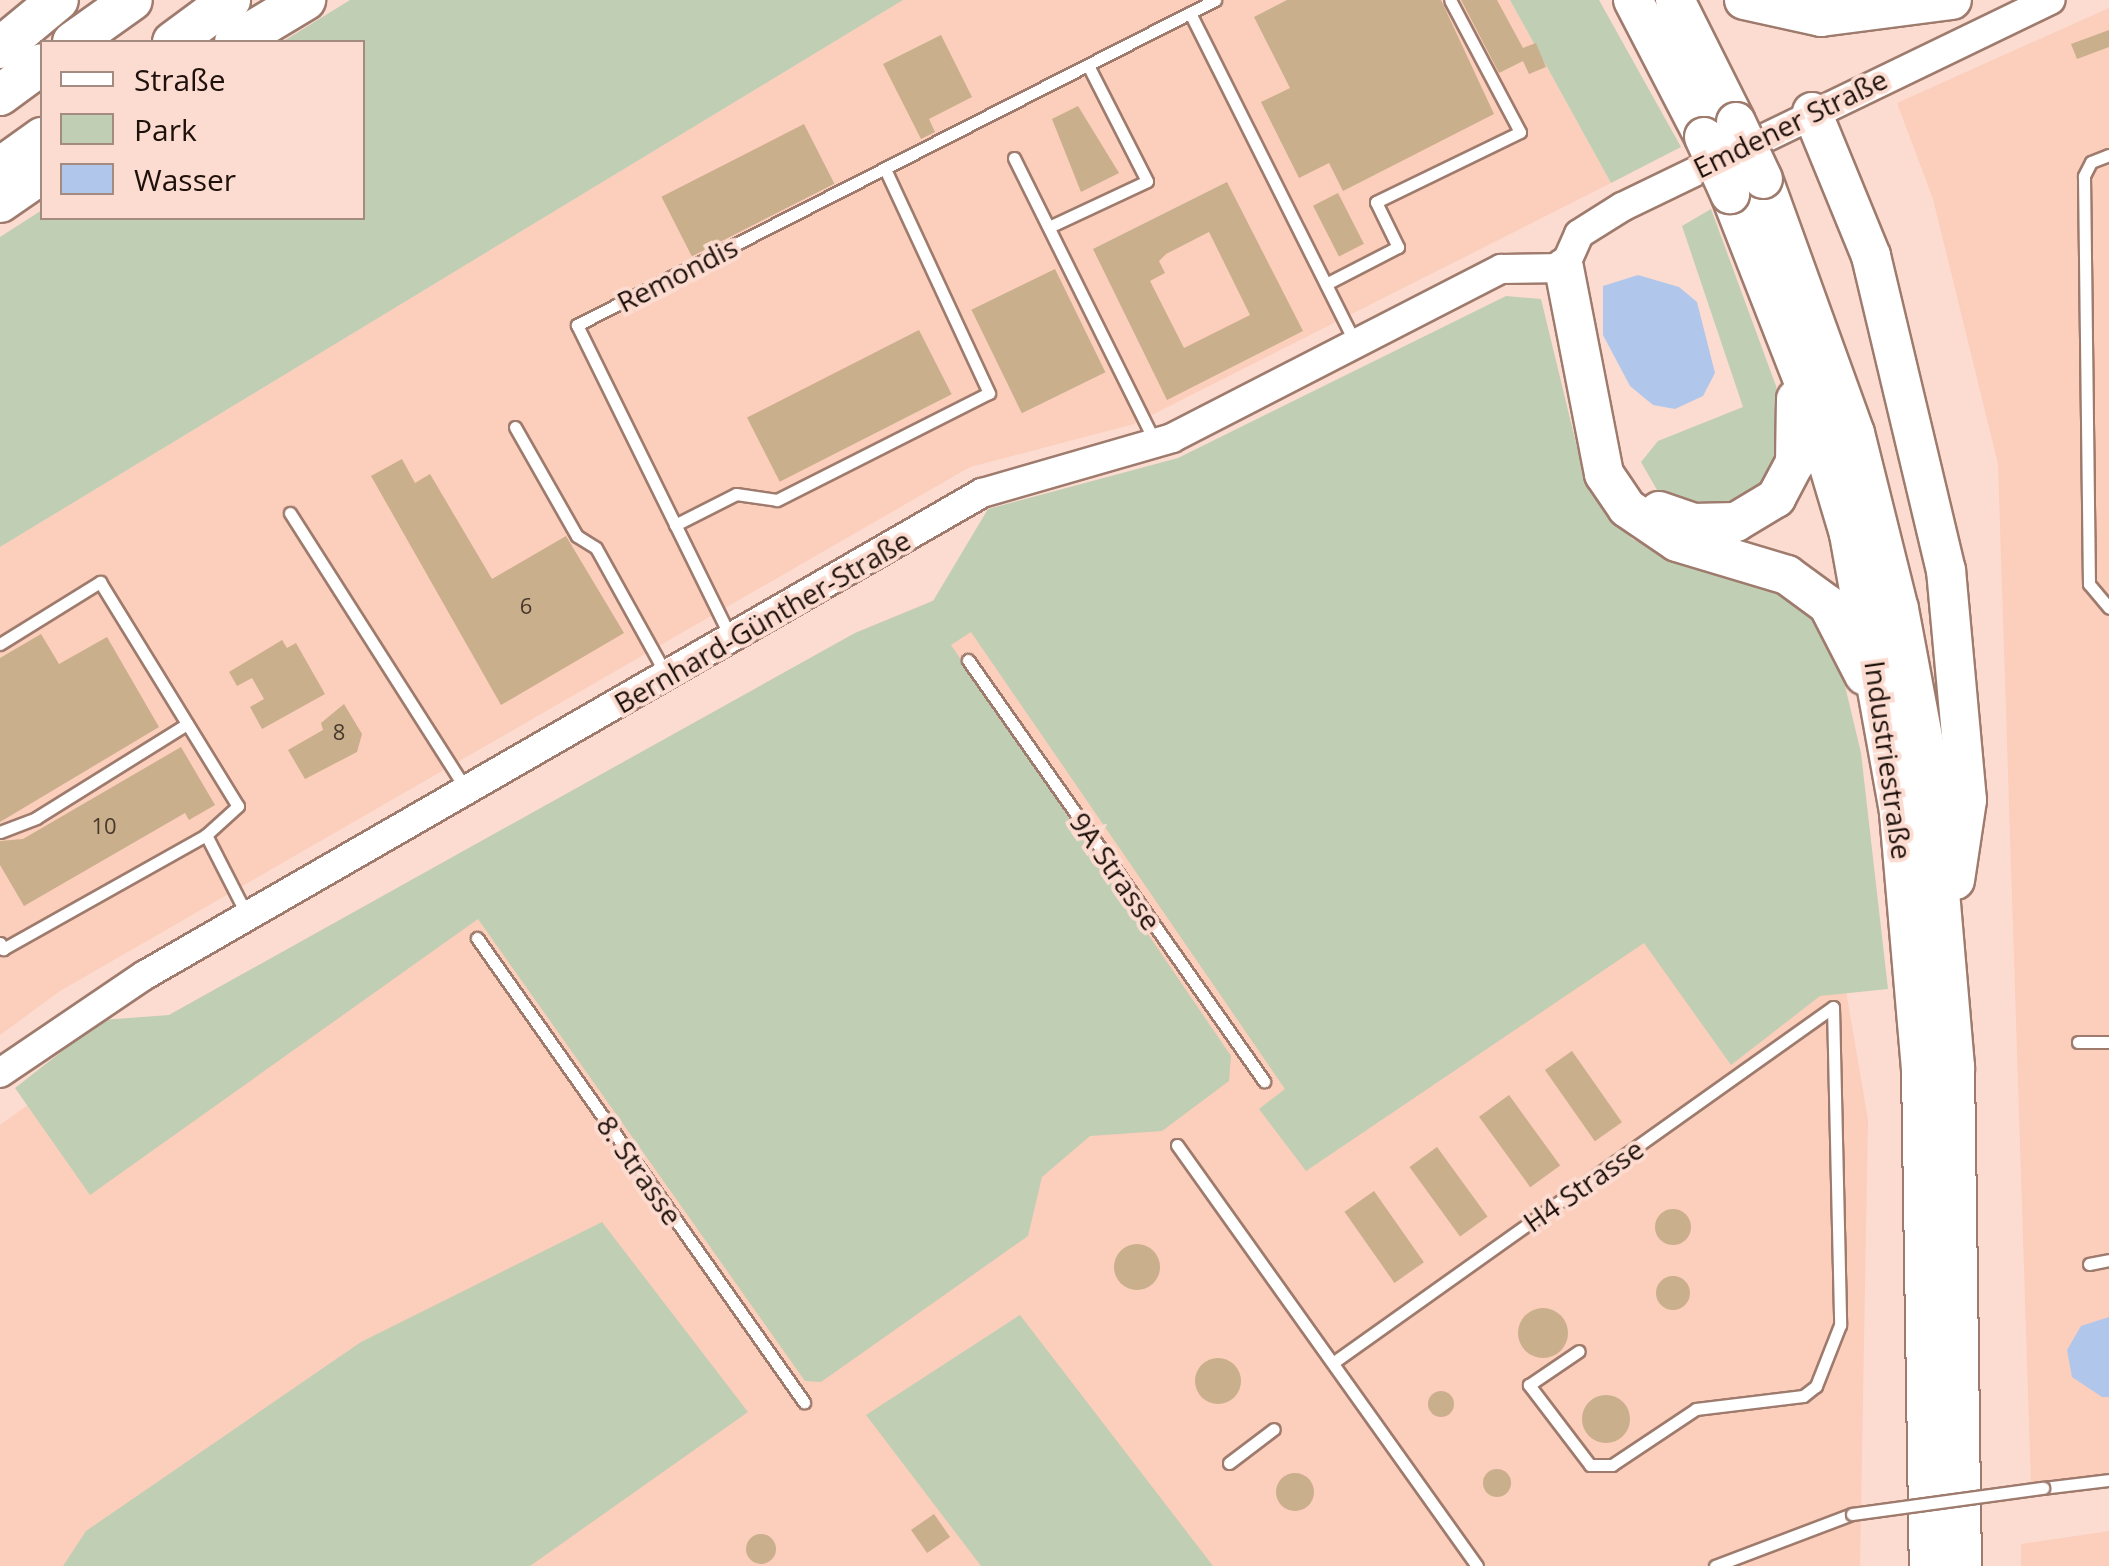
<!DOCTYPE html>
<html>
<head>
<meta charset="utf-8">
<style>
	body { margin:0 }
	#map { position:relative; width:2109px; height:1566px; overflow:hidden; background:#fcdcd0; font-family:"Open Sans",sans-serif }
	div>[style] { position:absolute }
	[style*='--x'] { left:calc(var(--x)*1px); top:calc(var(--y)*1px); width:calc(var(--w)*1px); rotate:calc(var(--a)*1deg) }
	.built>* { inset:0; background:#fccebc }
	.green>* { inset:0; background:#c0ceb4 }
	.water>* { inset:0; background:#b0c7eb }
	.building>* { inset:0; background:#c9af8b; transform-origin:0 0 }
	.round { border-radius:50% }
	.roads { filter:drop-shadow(2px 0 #9e7b6d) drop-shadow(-2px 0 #9e7b6d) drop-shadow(0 2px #9e7b6d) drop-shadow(0 -2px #9e7b6d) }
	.service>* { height:11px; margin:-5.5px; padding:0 5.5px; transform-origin:5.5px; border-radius:5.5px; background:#fff }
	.tertiary>* { height:28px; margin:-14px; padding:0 14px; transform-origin:14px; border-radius:14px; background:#fff }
	.trunk>* { height:38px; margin:-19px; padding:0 19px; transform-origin:19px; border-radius:19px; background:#fff }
	.motorway>* { height:40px; margin:-20px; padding:0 20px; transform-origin:20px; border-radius:20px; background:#fff }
	.bridges { filter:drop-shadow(2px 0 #9e7b6d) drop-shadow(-2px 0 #9e7b6d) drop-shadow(0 2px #9e7b6d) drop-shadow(0 -2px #9e7b6d) }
	.service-bridge>* { height:11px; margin:-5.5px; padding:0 5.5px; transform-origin:5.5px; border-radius:5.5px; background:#fff }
	.trunk-bridge>* { height:38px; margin:-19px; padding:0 19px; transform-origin:19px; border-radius:19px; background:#fff }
	span { translate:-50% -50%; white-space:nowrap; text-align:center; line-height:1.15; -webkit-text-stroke:8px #fcdcd0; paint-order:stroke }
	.number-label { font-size:22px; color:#49382c }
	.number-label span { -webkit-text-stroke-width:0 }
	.street-label { font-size:28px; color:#1e110c }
	.legend { position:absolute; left:40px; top:40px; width:325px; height:180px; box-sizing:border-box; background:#fcdcd0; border:2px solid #a38b82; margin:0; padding:12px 18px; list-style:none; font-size:30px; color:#1e110c }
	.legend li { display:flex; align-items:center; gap:20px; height:50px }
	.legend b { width:50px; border:2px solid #a38b82 }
</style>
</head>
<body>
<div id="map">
	<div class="built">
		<i style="clip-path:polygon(903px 0,1510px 0,1611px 183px,1134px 424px,970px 467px,60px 991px,0 1035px,0 547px)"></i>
		<i style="clip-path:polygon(2109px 8px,2109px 1475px,2031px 1485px,1998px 464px,1933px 199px,1897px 103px)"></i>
		<i style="clip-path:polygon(1285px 453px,1794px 684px,1868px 1120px,1860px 1566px,0 1566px,0 1125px,97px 1055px,855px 633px)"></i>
		<i style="clip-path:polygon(2109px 1531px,2109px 1566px,2021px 1566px,2021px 1544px)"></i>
	</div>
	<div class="green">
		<i style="clip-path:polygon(350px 0,903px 0,0 547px,0 237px,42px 210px,42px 218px,362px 218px,362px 42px,282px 42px)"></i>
		<i style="clip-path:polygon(1510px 0,1599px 0,1681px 147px,1611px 183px)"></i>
		<i style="clip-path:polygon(1711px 209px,1776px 386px,1784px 447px,1756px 493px,1704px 508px,1661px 497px,1641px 462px,1658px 441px,1743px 407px,1682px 226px)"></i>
		<i style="clip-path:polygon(1506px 296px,1541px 299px,1582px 468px,1632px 539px,1797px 602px,1836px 648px,1861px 753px,1888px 989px,1820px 996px,1731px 1065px,1644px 943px,1306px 1171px,1259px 1109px,1285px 1089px,971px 632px,951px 645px,1231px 1056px,1229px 1081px,1162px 1131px,1090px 1136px,1042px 1177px,1028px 1236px,821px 1382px,805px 1381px,478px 919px,90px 1195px,15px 1088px,102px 1020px,169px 1015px,855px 633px,933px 601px,988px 509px,1178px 458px)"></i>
		<i style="clip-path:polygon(602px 1222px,748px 1412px,530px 1566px,63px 1566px,86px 1531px,361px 1342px)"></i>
		<i style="clip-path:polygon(1020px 1315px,1213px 1566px,981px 1566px,866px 1415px)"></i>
	</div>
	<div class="water">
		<i style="clip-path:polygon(1638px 275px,1679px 287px,1697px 302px,1715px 373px,1703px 396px,1675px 409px,1653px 405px,1630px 386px,1603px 335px,1603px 286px)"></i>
		<i style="clip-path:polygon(2109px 1317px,2109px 1397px,2102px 1397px,2072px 1377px,2067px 1350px,2081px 1326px)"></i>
	</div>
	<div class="building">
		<i style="clip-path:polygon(1287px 0,1441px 0,1494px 114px,1343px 191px,1329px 163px,1299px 178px,1261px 102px,1290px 88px,1254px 17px)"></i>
		<i style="clip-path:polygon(1461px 0,1497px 0,1523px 48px,1536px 43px,1546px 67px,1529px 74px,1523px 61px,1499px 73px)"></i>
		<i style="clip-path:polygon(2109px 30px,2109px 47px,2077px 59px,2071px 44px)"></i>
		<i style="clip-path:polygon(941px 35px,972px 97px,929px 119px,935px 132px,921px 139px,883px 64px)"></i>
		<i style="clip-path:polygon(1078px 106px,1119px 173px,1081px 192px,1052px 119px)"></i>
		<i style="left:804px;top:124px;width:67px;height:160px;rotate:63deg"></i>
		<i style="clip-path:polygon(evenodd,1227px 182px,1303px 331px,1167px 400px,1093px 249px,1227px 182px,1209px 232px,1250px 315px,1184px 348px,1150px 281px,1165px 273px,1159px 261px,1166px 254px,1209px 232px)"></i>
		<i style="left:1338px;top:193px;width:57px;height:28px;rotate:63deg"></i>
		<i style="left:1055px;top:269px;width:115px;height:93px;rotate:64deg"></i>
		<i style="left:919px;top:330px;width:72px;height:193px;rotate:63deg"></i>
		<i style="clip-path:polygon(402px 459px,415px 483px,430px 474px,492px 579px,566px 536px,624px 633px,501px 705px,371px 476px)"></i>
		<i style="clip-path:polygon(41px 634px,59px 664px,107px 637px,159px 727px,0 822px,0 658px)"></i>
		<i style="clip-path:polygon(282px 640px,287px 648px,296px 643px,325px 694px,262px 729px,250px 707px,264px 699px,252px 678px,237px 686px,229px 672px)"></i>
		<i style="clip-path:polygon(344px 704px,362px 734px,357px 752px,305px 779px,288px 750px,323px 730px,321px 723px)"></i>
		<i style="clip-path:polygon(181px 747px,215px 805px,189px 820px,185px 813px,24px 906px,0 865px,0 841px,23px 839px)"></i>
		<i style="left:1572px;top:1051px;width:87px;height:33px;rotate:55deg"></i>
		<i style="left:1509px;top:1095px;width:87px;height:37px;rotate:54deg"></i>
		<i style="left:1437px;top:1147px;width:86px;height:34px;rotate:54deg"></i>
		<i style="left:1374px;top:1191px;width:87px;height:36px;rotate:55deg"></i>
		<i class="round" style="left:1655px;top:1209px;width:36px;height:36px"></i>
		<i class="round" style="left:1114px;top:1244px;width:46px;height:46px"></i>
		<i class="round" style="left:1656px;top:1276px;width:34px;height:34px"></i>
		<i class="round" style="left:1518px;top:1308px;width:50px;height:50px"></i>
		<i class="round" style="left:1195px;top:1358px;width:46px;height:46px"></i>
		<i class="round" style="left:1428px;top:1391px;width:26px;height:26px"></i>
		<i class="round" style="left:1582px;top:1395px;width:48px;height:48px"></i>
		<i class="round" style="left:1483px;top:1469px;width:28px;height:28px"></i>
		<i class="round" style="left:1276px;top:1473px;width:38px;height:38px"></i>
		<i style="left:934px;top:1514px;width:28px;height:28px;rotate:55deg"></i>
		<i class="round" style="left:746px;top:1534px;width:30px;height:30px"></i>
	</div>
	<div class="roads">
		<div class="service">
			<i style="--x:1190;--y:13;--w:370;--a:63.4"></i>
			<i style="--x:2109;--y:155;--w:19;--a:159"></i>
			<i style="--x:2091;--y:162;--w:16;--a:117"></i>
			<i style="--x:2084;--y:176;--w:408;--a:89.3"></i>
			<i style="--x:2089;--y:584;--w:31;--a:50"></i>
			<i style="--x:1014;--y:158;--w:315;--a:63.6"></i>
			<i style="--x:1049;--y:227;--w:108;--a:-25.1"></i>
			<i style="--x:1147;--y:181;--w:130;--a:-117"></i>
			<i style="--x:1326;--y:284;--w:81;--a:-27.2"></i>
			<i style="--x:1398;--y:247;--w:50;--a:-116.1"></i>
			<i style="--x:1376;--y:202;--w:160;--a:-25.9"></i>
			<i style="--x:1520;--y:132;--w:149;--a:-117.9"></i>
			<i style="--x:515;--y:427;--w:125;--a:60.4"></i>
			<i style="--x:577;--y:536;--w:22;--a:32"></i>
			<i style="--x:596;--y:548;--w:146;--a:61"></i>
			<i style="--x:290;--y:513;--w:330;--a:57.5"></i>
			<i style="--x:675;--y:525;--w:68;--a:-26.9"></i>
			<i style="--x:736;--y:494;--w:41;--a:8.3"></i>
			<i style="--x:777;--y:500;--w:237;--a:-26.8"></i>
			<i style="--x:989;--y:393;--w:247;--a:-114.9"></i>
			<i style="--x:731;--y:638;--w:349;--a:-116.2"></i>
			<i style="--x:577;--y:325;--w:716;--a:-26.99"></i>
			<i style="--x:0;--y:644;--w:118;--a:-31.8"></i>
			<i style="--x:100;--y:582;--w:263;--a:58.4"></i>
			<i style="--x:238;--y:806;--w:43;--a:137.8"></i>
			<i style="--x:206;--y:835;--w:92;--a:62.9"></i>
			<i style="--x:968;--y:660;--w:515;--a:54.89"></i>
			<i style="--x:0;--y:832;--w:39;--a:-21"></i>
			<i style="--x:36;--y:818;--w:178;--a:-31.9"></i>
			<i style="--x:477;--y:938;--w:568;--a:54.83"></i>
			<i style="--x:0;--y:943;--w:7;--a:63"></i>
			<i style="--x:3;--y:949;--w:233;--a:-29.3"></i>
			<i style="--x:2078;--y:1042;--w:31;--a:0"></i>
			<i style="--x:1177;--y:1145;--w:517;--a:54.53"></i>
			<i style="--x:2089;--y:1264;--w:20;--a:-11"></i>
			<i style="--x:1334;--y:1362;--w:612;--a:-35.43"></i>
			<i style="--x:1833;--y:1007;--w:318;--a:88.7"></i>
			<i style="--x:1840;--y:1325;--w:66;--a:111.5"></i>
			<i style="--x:1816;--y:1386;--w:16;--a:142"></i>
			<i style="--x:1803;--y:1396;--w:108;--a:173.1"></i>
			<i style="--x:1696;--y:1409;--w:101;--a:146.3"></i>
			<i style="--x:1612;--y:1465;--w:22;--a:180"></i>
			<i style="--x:1590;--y:1465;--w:101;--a:-127.3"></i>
			<i style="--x:1529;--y:1385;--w:60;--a:-34.2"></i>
			<i style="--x:1229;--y:1463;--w:56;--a:-37.1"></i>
			<i style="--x:2043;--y:1488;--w:66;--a:-6.9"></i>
			<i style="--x:1715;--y:1566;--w:147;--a:-20.8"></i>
		</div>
		<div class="tertiary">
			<i style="--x:0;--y:1073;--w:175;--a:-34.1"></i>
			<i style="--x:145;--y:975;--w:966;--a:-29.94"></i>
			<i style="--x:982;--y:493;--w:198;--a:-16.1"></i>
			<i style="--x:1172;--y:438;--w:370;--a:-27.2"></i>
			<i style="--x:1501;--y:269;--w:63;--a:-0.9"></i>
			<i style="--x:1564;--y:268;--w:37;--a:-66"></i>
			<i style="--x:1579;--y:234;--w:51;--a:-32.1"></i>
			<i style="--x:1622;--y:207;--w:476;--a:-25.8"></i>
		</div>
		<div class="trunk">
			<i style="--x:1633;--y:0;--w:154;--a:62.6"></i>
			<i style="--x:1675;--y:0;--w:136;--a:63.4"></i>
			<i style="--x:1744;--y:0;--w:79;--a:12.4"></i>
			<i style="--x:1821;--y:17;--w:132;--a:-7.4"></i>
			<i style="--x:1812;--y:112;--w:156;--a:67.7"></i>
			<i style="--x:1871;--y:256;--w:323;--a:76.6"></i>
			<i style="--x:1946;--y:570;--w:231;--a:84.8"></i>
			<i style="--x:1967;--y:800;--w:81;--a:98.5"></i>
			<i style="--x:1763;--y:179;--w:270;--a:70.1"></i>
			<i style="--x:1855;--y:433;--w:181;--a:76"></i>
			<i style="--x:1899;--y:609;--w:169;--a:79.4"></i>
			<i style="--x:1930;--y:775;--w:293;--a:85.1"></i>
			<i style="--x:1955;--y:1067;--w:499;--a:89.2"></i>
			<i style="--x:1730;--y:194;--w:203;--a:68.6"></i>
			<i style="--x:1804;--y:383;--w:158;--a:73.4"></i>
			<i style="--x:1849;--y:534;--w:283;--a:79.8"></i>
			<i style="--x:1899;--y:813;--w:258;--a:85.1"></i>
			<i style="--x:1921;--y:1070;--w:496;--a:89.1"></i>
			<i style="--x:1564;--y:268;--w:210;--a:79"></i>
			<i style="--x:1604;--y:474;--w:41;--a:55.9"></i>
			<i style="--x:1627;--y:508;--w:60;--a:34.2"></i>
			<i style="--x:1677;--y:542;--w:115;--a:16.7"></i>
			<i style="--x:1787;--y:575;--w:51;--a:36.2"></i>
			<i style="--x:1828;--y:605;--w:79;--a:62.8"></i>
			<i style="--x:1659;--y:511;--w:36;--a:19"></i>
			<i style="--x:1693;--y:523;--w:43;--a:-1.3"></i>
			<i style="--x:1736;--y:522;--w:47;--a:-31"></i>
			<i style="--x:1776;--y:498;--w:40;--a:-62"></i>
			<i style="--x:1795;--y:463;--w:64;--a:-89.1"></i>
		</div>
		<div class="motorway">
			<i style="--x:73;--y:42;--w:72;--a:-35.4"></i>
			<i style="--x:173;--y:42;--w:71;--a:-36.4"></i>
			<i style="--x:235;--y:42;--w:82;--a:-31"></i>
			<i style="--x:0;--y:48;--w:75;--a:-39.6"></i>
			<i style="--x:0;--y:95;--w:52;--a:-36.4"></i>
			<i style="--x:0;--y:168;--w:52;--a:-35.5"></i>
			<i style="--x:0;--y:202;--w:51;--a:-34.6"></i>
		</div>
	</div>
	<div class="bridges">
		<div class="service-bridge">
			<i style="--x:1852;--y:1514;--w:193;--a:-7.8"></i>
		</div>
		<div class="trunk-bridge">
			<i style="--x:1736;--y:122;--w:63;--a:64.7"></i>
			<i style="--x:1704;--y:137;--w:63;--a:65.5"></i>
		</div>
	</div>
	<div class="number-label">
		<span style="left:526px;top:606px">6</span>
		<span style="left:339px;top:732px">8</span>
		<span style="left:104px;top:826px">10</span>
	</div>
	<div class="street-label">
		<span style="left:1790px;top:123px;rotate:-26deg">Emdener Straße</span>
		<span style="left:677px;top:274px;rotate:-27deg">Remondis</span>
		<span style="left:762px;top:621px;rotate:-30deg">Bernhard-Günther-Straße</span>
		<span style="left:1889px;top:760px;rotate:82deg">Industriestraße</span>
		<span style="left:1116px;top:871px;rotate:55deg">9A Strasse</span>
		<span style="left:640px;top:1170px;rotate:55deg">8. Strasse</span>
		<span style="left:1583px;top:1185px;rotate:-35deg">H4 Strasse</span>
	</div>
	<ul class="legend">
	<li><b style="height:12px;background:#fff"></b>Straße</li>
	<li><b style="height:28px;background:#c0ceb4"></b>Park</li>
	<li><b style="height:28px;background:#b0c7eb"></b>Wasser</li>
	</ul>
</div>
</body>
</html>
